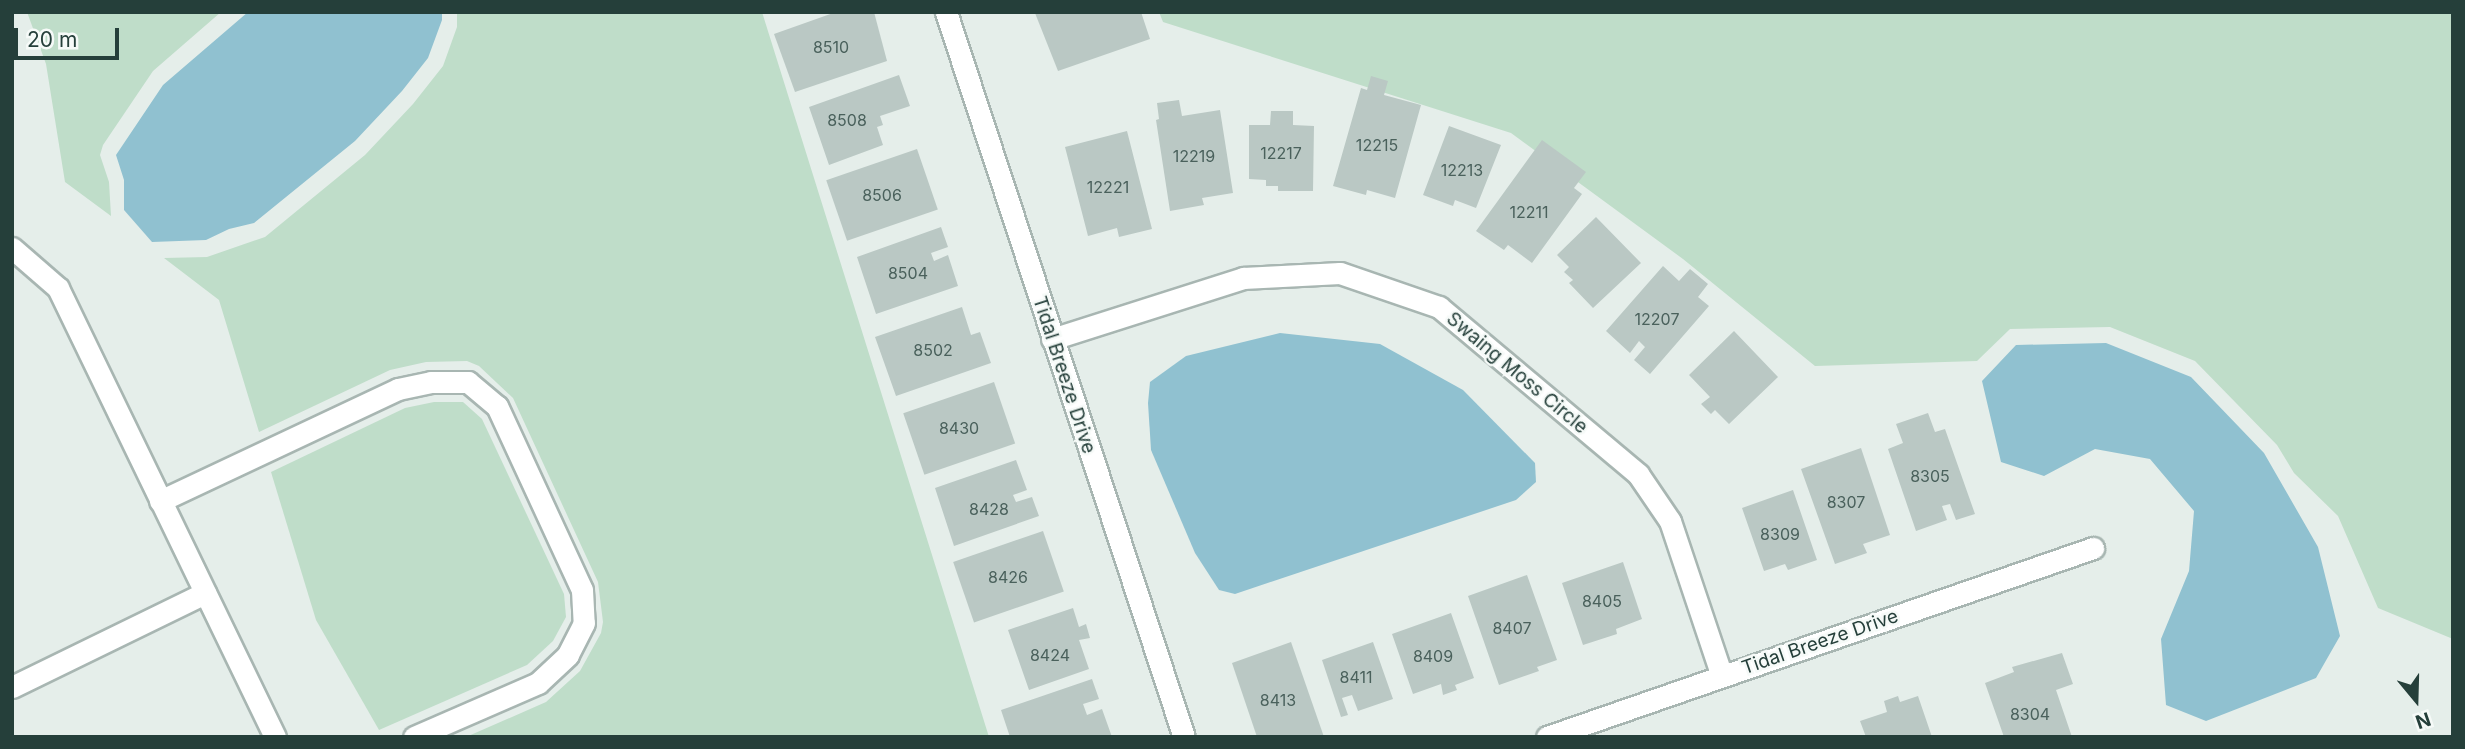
<!DOCTYPE html>
<html>
<head>
<meta charset="utf-8">
<style>
	body { margin:0 }
	#map { position:relative; width:2465px; height:749px; overflow:hidden; background:#e5eeea; font-family:Inter,sans-serif }
	div>[style] { position:absolute }
	[style*='--x'] { left:calc(var(--x)*1px); top:calc(var(--y)*1px); width:calc(var(--w)*1px); rotate:calc(var(--a)*1deg) }
	.green>* { inset:0; background:#bfddc9 }
	.water>* { inset:0; background:#90c1d0 }
	.building>* { inset:0; background:#bac8c4; transform-origin:0 0 }
	.roads { filter:drop-shadow(2px 0 #a8b6b2) drop-shadow(-2px 0 #a8b6b2) drop-shadow(0 2px #a8b6b2) drop-shadow(0 -2px #a8b6b2) }
	.minor>* { height:21px; margin:-10.5px; padding:0 10.5px; transform-origin:10.5px; border-radius:10.5px; background:#fff }
	span { translate:-50% -50%; white-space:nowrap; text-align:center; line-height:1.15; -webkit-text-stroke:5px #f6faf8; paint-order:stroke }
	.number-label { font-size:16px; color:#4a615c }
	.number-label span { -webkit-text-stroke-width:0 }
	.street-label { font-size:19px; color:#253f3a }
	.frame { position:absolute; inset:0; border:14px solid #253f3a; pointer-events:none }
	.north { position:absolute; left:2381px; top:665px; width:70px; height:70px; -webkit-text-stroke:5px #f6faf8; paint-order:stroke; rotate:161deg; font-size:19px; font-weight:700; line-height:28px; text-align:center; color:#253f3a }
	.north::after { content:''; display:block; margin:auto; width:24px; height:32px; background:#253f3a; clip-path:polygon(50% 0,100% 100%,50% 72%,0 100%) }
	.scale { position:absolute; left:14px; top:28px; width:105px; height:32px; box-sizing:border-box; border:4px solid #253f3a; border-top:0; padding-left:9px; font-size:21px; line-height:24px; white-space:nowrap; color:#253f3a; -webkit-text-stroke:5px #f6faf8; paint-order:stroke }
</style>
</head>
<body>
<div id="map">
	<div class="green">
		<i style="clip-path:polygon(27px 12px,221px 12px,153px 71px,103px 145px,100px 155px,109px 182px,111px 216px,65px 182px,46px 64px)"></i>
		<i style="clip-path:polygon(457px 12px,762px 12px,989px 737px,466px 737px,546px 702px,580px 671px,601px 633px,603px 622px,598px 582px,513px 398px,479px 366px,467px 361px,426px 362px,390px 370px,259px 432px,219px 300px,164px 258px,207px 257px,265px 237px,365px 155px,413px 104px,443px 66px,457px 27px)"></i>
		<i style="clip-path:polygon(1159px 12px,2453px 12px,2453px 639px,2378px 608px,2338px 516px,2294px 473px,2277px 445px,2195px 361px,2110px 327px,2010px 329px,1977px 361px,1815px 366px,1683px 259px,1511px 133px,1163px 22px)"></i>
		<i style="clip-path:polygon(434px 402px,463px 402px,482px 419px,564px 594px,566px 617px,553px 641px,527px 665px,379px 730px,316px 620px,271px 472px,405px 408px)"></i>
	</div>
	<div class="water">
		<i style="clip-path:polygon(248px 12px,442px 12px,442px 20px,428px 58px,402px 91px,355px 141px,254px 223px,229px 229px,206px 240px,152px 242px,124px 210px,124px 180px,116px 155px,163px 85px)"></i>
		<i style="clip-path:polygon(1280px 333px,1380px 344px,1463px 390px,1535px 463px,1536px 482px,1516px 500px,1235px 594px,1219px 590px,1195px 553px,1151px 450px,1148px 403px,1150px 382px,1186px 356px)"></i>
		<i style="clip-path:polygon(2106px 343px,2191px 377px,2264px 453px,2318px 547px,2340px 636px,2316px 678px,2206px 721px,2166px 705px,2161px 639px,2189px 571px,2194px 511px,2150px 459px,2095px 449px,2044px 476px,2001px 462px,1982px 381px,2016px 345px)"></i>
	</div>
	<div class="building">
		<i style="clip-path:polygon(836px 12px,874px 12px,887px 61px,795px 92px,774px 34px)"></i>
		<i style="clip-path:polygon(1141px 12px,1150px 39px,1058px 71px,1035px 13px)"></i>
		<i style="clip-path:polygon(899px 75px,910px 106px,880px 116px,883px 125px,877px 127px,883px 145px,829px 165px,809px 107px)"></i>
		<i style="clip-path:polygon(1371px 76px,1388px 81px,1384px 95px,1421px 105px,1395px 198px,1367px 190px,1366px 195px,1333px 186px,1361px 88px,1367px 90px)"></i>
		<i style="clip-path:polygon(1179px 100px,1182px 116px,1220px 110px,1233px 193px,1202px 198px,1204px 205px,1170px 211px,1156px 120px,1159px 119px,1157px 103px)"></i>
		<i style="clip-path:polygon(1271px 111px,1293px 111px,1293px 125px,1314px 126px,1313px 191px,1278px 191px,1278px 186px,1266px 186px,1266px 180px,1249px 179px,1249px 125px,1270px 125px)"></i>
		<i style="clip-path:polygon(1449px 126px,1501px 145px,1476px 208px,1455px 200px,1453px 206px,1423px 195px)"></i>
		<i style="clip-path:polygon(1127px 131px,1152px 229px,1119px 237px,1117px 228px,1088px 236px,1065px 147px)"></i>
		<i style="clip-path:polygon(1542px 140px,1586px 172px,1574px 188px,1582px 194px,1532px 263px,1508px 245px,1504px 250px,1476px 231px)"></i>
		<i style="left:917px;top:149px;width:64px;height:96px;rotate:71deg"></i>
		<i style="clip-path:polygon(1596px 217px,1641px 263px,1593px 308px,1569px 283px,1573px 280px,1564px 272px,1569px 267px,1557px 255px)"></i>
		<i style="clip-path:polygon(941px 227px,948px 247px,931px 253px,934px 261px,948px 255px,958px 286px,876px 314px,857px 257px)"></i>
		<i style="clip-path:polygon(1663px 266px,1679px 281px,1690px 269px,1708px 284px,1698px 297px,1709px 306px,1650px 374px,1634px 360px,1645px 347px,1639px 341px,1630px 353px,1606px 331px)"></i>
		<i style="clip-path:polygon(962px 307px,971px 335px,980px 332px,991px 363px,896px 396px,875px 337px)"></i>
		<i style="clip-path:polygon(1734px 331px,1778px 377px,1729px 424px,1715px 410px,1711px 414px,1701px 404px,1710px 397px,1689px 375px)"></i>
		<i style="left:994px;top:382px;width:65px;height:96px;rotate:71deg"></i>
		<i style="clip-path:polygon(1928px 413px,1935px 432px,1945px 429px,1975px 514px,1956px 520px,1950px 504px,1942px 506px,1947px 520px,1916px 531px,1888px 449px,1903px 443px,1896px 424px)"></i>
		<i style="clip-path:polygon(1861px 448px,1890px 535px,1863px 544px,1867px 553px,1835px 564px,1801px 469px)"></i>
		<i style="clip-path:polygon(1016px 460px,1027px 490px,1013px 495px,1016px 502px,1032px 497px,1039px 516px,954px 546px,935px 488px)"></i>
		<i style="clip-path:polygon(1793px 490px,1817px 560px,1788px 570px,1785px 564px,1764px 571px,1742px 508px)"></i>
		<i style="left:1043px;top:531px;width:64px;height:95px;rotate:71deg"></i>
		<i style="clip-path:polygon(1623px 562px,1642px 619px,1616px 629px,1617px 634px,1583px 645px,1562px 583px)"></i>
		<i style="clip-path:polygon(1527px 575px,1557px 660px,1537px 667px,1539px 671px,1499px 685px,1468px 596px)"></i>
		<i style="clip-path:polygon(1073px 608px,1079px 627px,1086px 624px,1090px 638px,1079px 640px,1089px 669px,1029px 690px,1008px 630px)"></i>
		<i style="clip-path:polygon(1451px 613px,1474px 678px,1455px 685px,1457px 690px,1443px 695px,1441px 684px,1413px 694px,1392px 634px)"></i>
		<i style="clip-path:polygon(1291px 642px,1324px 737px,1257px 737px,1232px 663px)"></i>
		<i style="clip-path:polygon(1373px 642px,1393px 699px,1358px 711px,1352px 695px,1342px 698px,1348px 715px,1341px 717px,1322px 660px)"></i>
		<i style="clip-path:polygon(2062px 653px,2073px 684px,2056px 690px,2072px 737px,2004px 737px,1985px 683px,2014px 672px,2012px 667px)"></i>
		<i style="clip-path:polygon(1092px 679px,1099px 699px,1083px 704px,1087px 715px,1102px 709px,1112px 737px,1010px 737px,1001px 710px)"></i>
		<i style="clip-path:polygon(1898px 696px,1900px 702px,1918px 696px,1932px 737px,1866px 737px,1860px 721px,1887px 712px,1884px 701px)"></i>
	</div>
	<div class="roads">
		<div class="minor">
			<i style="--x:946;--y:12;--w:763;--a:71.83"></i>
			<i style="--x:12;--y:248;--w:61;--a:41"></i>
			<i style="--x:58;--y:288;--w:499;--a:64.2"></i>
			<i style="--x:1052;--y:339;--w:201;--a:-17.7"></i>
			<i style="--x:1243;--y:278;--w:97;--a:-3"></i>
			<i style="--x:1340;--y:273;--w:105;--a:19"></i>
			<i style="--x:1439;--y:307;--w:260;--a:40"></i>
			<i style="--x:1638;--y:474;--w:57;--a:55.8"></i>
			<i style="--x:1670;--y:521;--w:163;--a:71.5"></i>
			<i style="--x:160;--y:501;--w:263;--a:-25.2"></i>
			<i style="--x:398;--y:389;--w:34;--a:-12"></i>
			<i style="--x:431;--y:382;--w:37;--a:0"></i>
			<i style="--x:468;--y:382;--w:38;--a:40"></i>
			<i style="--x:497;--y:406;--w:203;--a:65.2"></i>
			<i style="--x:582;--y:590;--w:33;--a:87"></i>
			<i style="--x:584;--y:623;--w:36;--a:117"></i>
			<i style="--x:568;--y:655;--w:41;--a:137"></i>
			<i style="--x:538;--y:683;--w:135;--a:156.5"></i>
			<i style="--x:12;--y:687;--w:215;--a:-26"></i>
			<i style="--x:1547;--y:737;--w:578;--a:-19.09"></i>
		</div>
	</div>
	<div class="number-label">
		<span style="left:831px;top:47px">8510</span>
		<span style="left:847px;top:120px">8508</span>
		<span style="left:1377px;top:145px">12215</span>
		<span style="left:1281px;top:153px">12217</span>
		<span style="left:1194px;top:156px">12219</span>
		<span style="left:1462px;top:170px">12213</span>
		<span style="left:1108px;top:187px">12221</span>
		<span style="left:882px;top:195px">8506</span>
		<span style="left:1529px;top:212px">12211</span>
		<span style="left:908px;top:273px">8504</span>
		<span style="left:1657px;top:319px">12207</span>
		<span style="left:933px;top:350px">8502</span>
		<span style="left:959px;top:428px">8430</span>
		<span style="left:1930px;top:476px">8305</span>
		<span style="left:1846px;top:502px">8307</span>
		<span style="left:989px;top:509px">8428</span>
		<span style="left:1780px;top:534px">8309</span>
		<span style="left:1008px;top:577px">8426</span>
		<span style="left:1602px;top:601px">8405</span>
		<span style="left:1512px;top:628px">8407</span>
		<span style="left:1050px;top:655px">8424</span>
		<span style="left:1433px;top:656px">8409</span>
		<span style="left:1356px;top:677px">8411</span>
		<span style="left:1278px;top:700px">8413</span>
		<span style="left:2030px;top:714px">8304</span>
	</div>
	<div class="street-label">
		<span style="left:1517px;top:373px;rotate:40deg">Swaing Moss Circle</span>
		<span style="left:1064px;top:375px;rotate:72deg">Tidal Breeze Drive</span>
		<span style="left:1820px;top:642px;rotate:-19deg">Tidal Breeze Drive</span>
	</div>
	<div class="frame"></div>
	<div class="north">N</div>
	<div class="scale">20 m</div>
</div>
</body>
</html>
